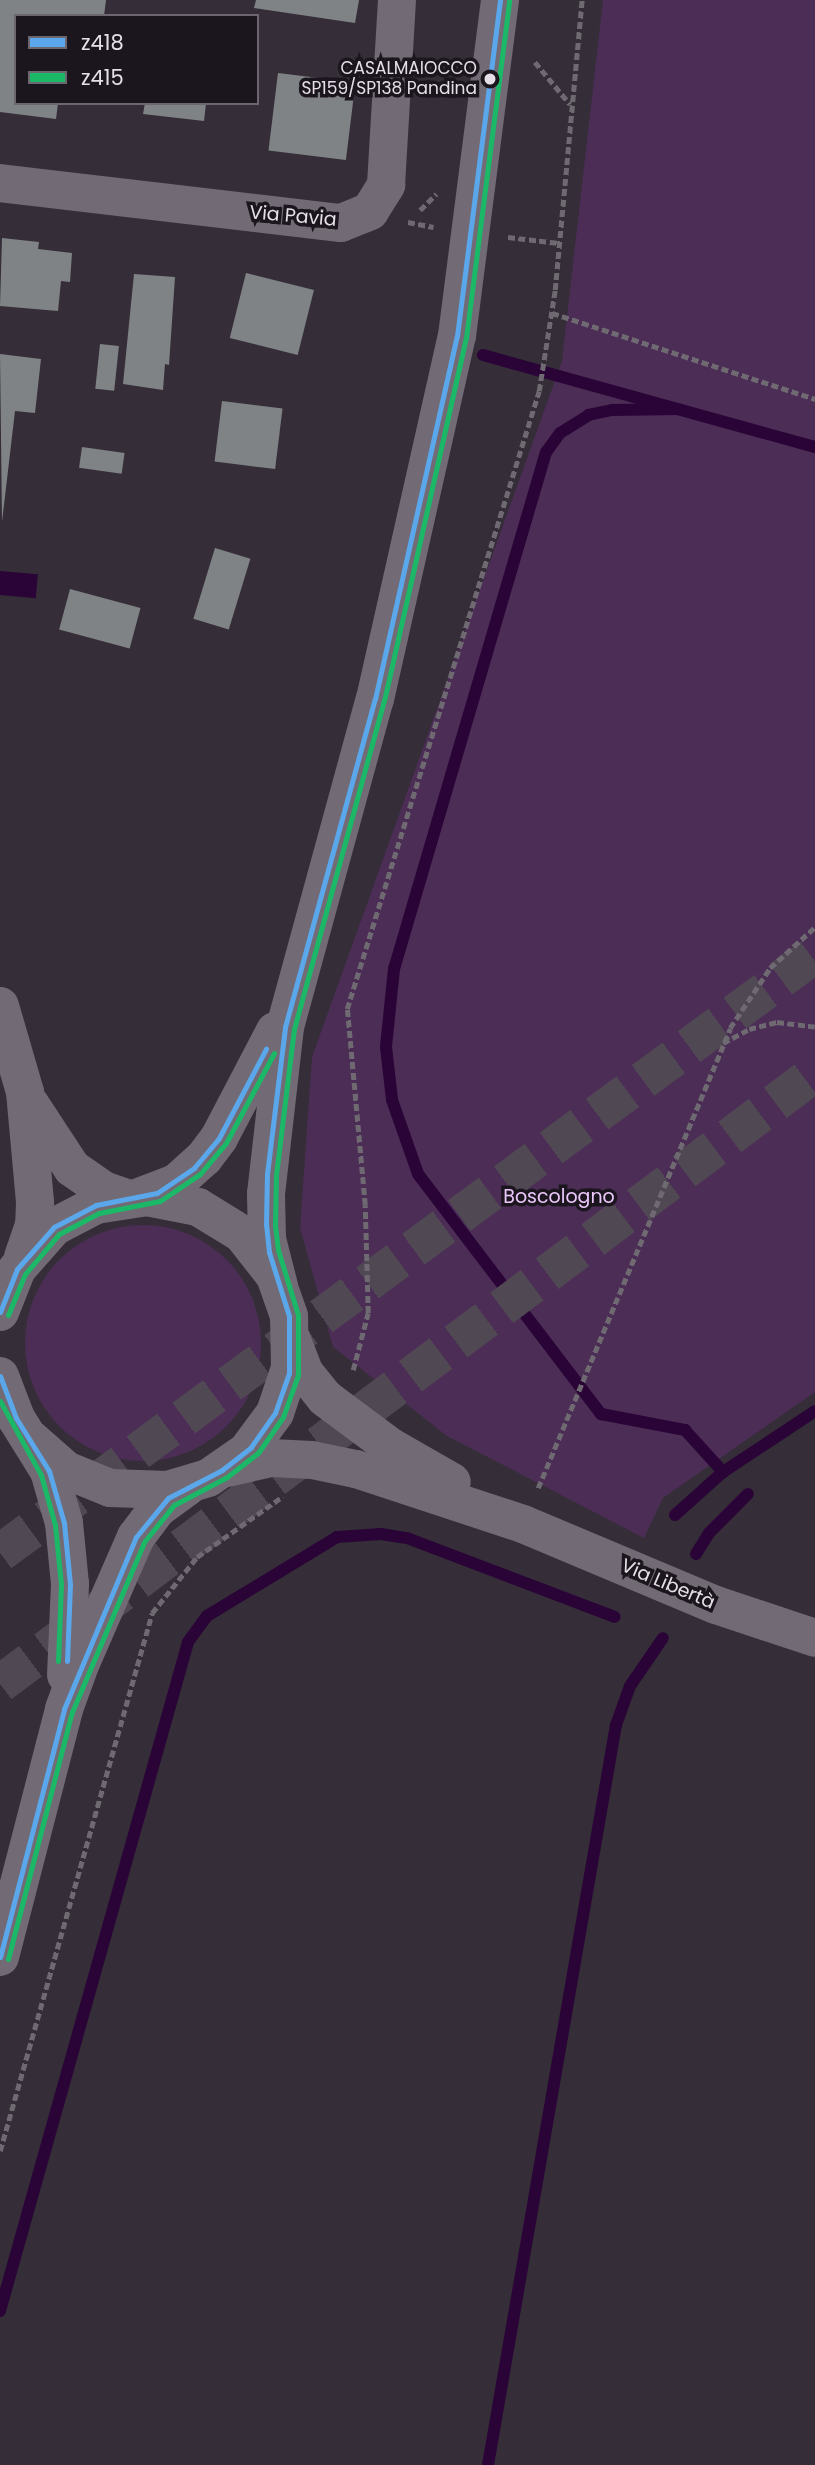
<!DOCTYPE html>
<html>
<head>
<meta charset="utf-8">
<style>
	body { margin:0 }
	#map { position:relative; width:815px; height:2465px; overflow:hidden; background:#352e38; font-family:Poppins,sans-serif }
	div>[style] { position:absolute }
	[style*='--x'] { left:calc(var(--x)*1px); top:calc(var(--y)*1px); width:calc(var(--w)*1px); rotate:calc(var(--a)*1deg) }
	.green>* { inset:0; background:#4b2d56 }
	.round { border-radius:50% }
	.water>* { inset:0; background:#2a0437; transform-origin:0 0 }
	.stream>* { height:12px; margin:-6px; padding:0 6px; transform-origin:6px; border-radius:6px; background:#2a0437 }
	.building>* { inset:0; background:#808386; transform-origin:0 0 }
	.highway-tunnel>* { height:38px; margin-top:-19px; transform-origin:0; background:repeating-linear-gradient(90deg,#504853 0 38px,transparent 0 57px) }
	.path>* { height:4.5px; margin-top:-2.25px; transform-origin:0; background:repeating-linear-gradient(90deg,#6f6972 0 7px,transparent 0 10.5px) }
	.minor>* { height:38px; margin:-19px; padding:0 19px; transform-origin:19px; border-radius:19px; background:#726b75 }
	.bus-1>* { height:5px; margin:-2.5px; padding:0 2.5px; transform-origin:2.5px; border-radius:2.5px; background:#5aa8eb }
	.bus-2>* { height:5px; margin:-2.5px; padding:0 2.5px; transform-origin:2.5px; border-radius:2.5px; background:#1ab867 }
	.dots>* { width:19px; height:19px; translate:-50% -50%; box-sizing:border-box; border:4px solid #1b161d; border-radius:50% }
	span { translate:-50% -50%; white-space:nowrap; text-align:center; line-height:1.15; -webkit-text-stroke:7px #1b161d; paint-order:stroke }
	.bus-label { font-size:17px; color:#e6dee9 }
	.right { translate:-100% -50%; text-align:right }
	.street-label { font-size:19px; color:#e6dee9 }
	.park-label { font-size:19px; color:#ecc7fc }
	.legend { position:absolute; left:14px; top:14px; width:245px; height:91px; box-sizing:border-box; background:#1b161d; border:2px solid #6c666f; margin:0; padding:9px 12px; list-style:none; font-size:21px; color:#e6dee9 }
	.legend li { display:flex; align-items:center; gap:14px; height:35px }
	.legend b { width:35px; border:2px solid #6c666f }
</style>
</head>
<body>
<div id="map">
	<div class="green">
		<i style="clip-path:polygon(603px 0,815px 0,815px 1392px,663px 1498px,644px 1538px,447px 1436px,333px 1347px,300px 1228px,312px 1057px,562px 361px)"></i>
		<i class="round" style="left:25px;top:1225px;width:236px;height:236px"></i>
	</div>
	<div class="water">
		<i style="left:0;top:571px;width:38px;height:24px;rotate:5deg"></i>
	</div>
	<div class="stream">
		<i style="--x:483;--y:355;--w:345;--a:15.5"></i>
		<i style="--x:678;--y:409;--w:66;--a:179.1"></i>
		<i style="--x:612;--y:410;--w:24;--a:168"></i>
		<i style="--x:589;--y:415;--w:34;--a:148"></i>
		<i style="--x:560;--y:433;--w:24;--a:126"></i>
		<i style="--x:546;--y:452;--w:539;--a:106.38"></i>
		<i style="--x:394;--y:969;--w:78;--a:95.9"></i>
		<i style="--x:386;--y:1047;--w:53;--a:83.5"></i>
		<i style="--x:392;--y:1100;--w:78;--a:70.6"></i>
		<i style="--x:418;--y:1174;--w:302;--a:52.7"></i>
		<i style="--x:601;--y:1414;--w:86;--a:10.8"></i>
		<i style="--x:685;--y:1430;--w:57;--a:47.9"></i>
		<i style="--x:675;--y:1515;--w:64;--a:-41.9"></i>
		<i style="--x:723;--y:1472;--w:110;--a:-33.5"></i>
		<i style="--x:696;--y:1554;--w:25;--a:-58"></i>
		<i style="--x:709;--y:1533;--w:55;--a:-45"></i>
		<i style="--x:0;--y:2311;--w:695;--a:-74.3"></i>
		<i style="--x:188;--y:1642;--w:32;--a:-54"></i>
		<i style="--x:207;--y:1616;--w:152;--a:-31.3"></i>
		<i style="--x:337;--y:1537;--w:44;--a:-3.9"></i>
		<i style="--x:381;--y:1534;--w:26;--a:9"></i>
		<i style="--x:407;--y:1538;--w:222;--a:20.8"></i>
		<i style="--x:488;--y:2465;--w:751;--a:-80.19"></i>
		<i style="--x:616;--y:1725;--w:41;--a:-70.3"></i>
		<i style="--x:630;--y:1686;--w:58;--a:-55.5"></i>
	</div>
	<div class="building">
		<i style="clip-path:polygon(0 0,106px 0,104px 16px,16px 16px,16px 103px,58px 103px,56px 119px,0 112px)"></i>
		<i style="clip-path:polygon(256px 0,359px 0,355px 23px,254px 8px)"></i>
		<i style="left:278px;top:73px;width:78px;height:78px;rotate:7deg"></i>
		<i style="clip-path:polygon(145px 103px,206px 103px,204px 121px,143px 114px)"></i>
		<i style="clip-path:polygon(2px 238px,39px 242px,38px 249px,72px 253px,70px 282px,61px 281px,58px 311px,0 306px)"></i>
		<i style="left:246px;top:273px;width:70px;height:67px;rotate:14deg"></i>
		<i style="clip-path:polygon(134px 274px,175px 277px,169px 365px,165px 364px,163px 390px,123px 384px)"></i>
		<i style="left:100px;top:344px;width:19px;height:45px;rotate:6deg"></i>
		<i style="clip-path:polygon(0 354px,41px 359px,35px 413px,15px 411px,2px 522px)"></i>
		<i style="left:222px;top:401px;width:61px;height:61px;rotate:7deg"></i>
		<i style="left:82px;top:447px;width:43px;height:21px;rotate:8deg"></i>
		<i style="left:215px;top:548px;width:37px;height:74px;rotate:17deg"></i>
		<i style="left:70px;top:589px;width:73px;height:42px;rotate:15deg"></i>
	</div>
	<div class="highway-tunnel">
		<i style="--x:0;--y:1553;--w:1011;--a:-36.31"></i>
		<i style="--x:0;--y:1684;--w:1019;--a:-36.86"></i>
	</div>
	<div class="path">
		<i style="--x:535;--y:62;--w:55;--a:50.2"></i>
		<i style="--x:420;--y:210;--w:23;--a:-45"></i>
		<i style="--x:408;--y:222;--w:26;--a:11"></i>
		<i style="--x:508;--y:237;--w:51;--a:6.7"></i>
		<i style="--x:552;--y:313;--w:277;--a:18.1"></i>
		<i style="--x:723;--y:1043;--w:30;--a:-28"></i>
		<i style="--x:749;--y:1029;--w:29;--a:-14"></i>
		<i style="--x:777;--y:1022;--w:38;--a:7"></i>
		<i style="--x:353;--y:1370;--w:59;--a:-75.3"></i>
		<i style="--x:368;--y:1313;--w:108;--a:-91.6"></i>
		<i style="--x:365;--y:1205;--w:197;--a:-95.2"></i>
		<i style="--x:347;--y:1009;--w:647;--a:-72.74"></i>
		<i style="--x:539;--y:391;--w:102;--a:-81"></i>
		<i style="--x:555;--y:290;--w:291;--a:-84.7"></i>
		<i style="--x:538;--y:1488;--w:498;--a:-67.3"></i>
		<i style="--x:730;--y:1028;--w:72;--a:-56.3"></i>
		<i style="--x:770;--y:968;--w:61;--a:-42.3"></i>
		<i style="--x:0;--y:2151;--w:559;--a:-74.22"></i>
		<i style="--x:152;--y:1613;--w:72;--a:-51.2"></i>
		<i style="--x:197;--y:1557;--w:105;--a:-35.3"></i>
	</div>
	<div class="minor">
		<i style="--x:0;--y:183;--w:343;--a:6.7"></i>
		<i style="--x:341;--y:223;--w:31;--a:-22"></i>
		<i style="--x:370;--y:211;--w:31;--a:-58"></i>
		<i style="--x:386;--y:185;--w:185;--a:-86.6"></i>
		<i style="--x:0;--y:1006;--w:90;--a:73.8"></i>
		<i style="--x:25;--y:1092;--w:110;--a:84.8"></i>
		<i style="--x:35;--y:1202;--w:23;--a:92"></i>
		<i style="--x:34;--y:1225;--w:34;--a:109"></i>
		<i style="--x:30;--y:1104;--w:77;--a:56.7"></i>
		<i style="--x:72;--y:1168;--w:38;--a:35"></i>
		<i style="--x:103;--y:1190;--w:24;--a:19"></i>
		<i style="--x:139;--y:1197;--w:40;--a:-21"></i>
		<i style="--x:176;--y:1183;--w:38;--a:-42"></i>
		<i style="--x:204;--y:1158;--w:25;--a:-53"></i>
		<i style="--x:219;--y:1138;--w:121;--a:-62.4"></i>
		<i style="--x:279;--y:1286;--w:49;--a:-104.3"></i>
		<i style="--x:267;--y:1239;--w:45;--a:-91.3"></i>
		<i style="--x:266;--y:1194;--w:168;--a:-83.5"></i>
		<i style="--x:285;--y:1027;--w:340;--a:-74.7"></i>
		<i style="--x:375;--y:699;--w:372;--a:-77.3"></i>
		<i style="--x:457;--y:336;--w:339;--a:-82.7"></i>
		<i style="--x:0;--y:1312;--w:46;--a:-68.4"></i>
		<i style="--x:17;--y:1269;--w:56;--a:-48.6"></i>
		<i style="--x:54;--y:1227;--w:47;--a:-27.6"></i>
		<i style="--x:96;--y:1205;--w:52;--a:-8.9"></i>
		<i style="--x:147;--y:1197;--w:52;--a:11.1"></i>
		<i style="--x:198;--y:1207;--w:52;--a:31.5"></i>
		<i style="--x:242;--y:1234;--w:53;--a:51.8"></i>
		<i style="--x:275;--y:1276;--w:42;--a:70.7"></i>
		<i style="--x:289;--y:1316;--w:52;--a:88.9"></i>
		<i style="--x:290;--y:1368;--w:47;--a:108.4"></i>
		<i style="--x:275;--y:1413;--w:47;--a:126.4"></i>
		<i style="--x:247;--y:1451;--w:47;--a:145.3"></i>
		<i style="--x:208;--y:1478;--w:42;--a:163.3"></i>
		<i style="--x:168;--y:1490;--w:58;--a:-178"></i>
		<i style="--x:110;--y:1488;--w:48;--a:-157.8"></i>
		<i style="--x:66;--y:1470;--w:47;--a:-138.5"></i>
		<i style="--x:292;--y:1340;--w:34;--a:69"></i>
		<i style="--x:304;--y:1372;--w:33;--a:51"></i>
		<i style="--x:325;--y:1398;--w:82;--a:36.6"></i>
		<i style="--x:391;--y:1447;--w:70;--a:29.8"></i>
		<i style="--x:0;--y:1376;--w:45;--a:69.1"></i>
		<i style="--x:16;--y:1418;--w:62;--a:58.1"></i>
		<i style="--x:49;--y:1471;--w:54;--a:73.9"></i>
		<i style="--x:64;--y:1523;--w:61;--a:84.4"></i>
		<i style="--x:70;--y:1584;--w:91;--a:92.5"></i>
		<i style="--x:227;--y:1468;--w:45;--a:-12.8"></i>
		<i style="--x:271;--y:1458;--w:41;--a:2.8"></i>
		<i style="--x:312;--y:1460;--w:45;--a:11.6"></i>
		<i style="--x:356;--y:1469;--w:176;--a:18.2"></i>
		<i style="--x:523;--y:1524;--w:209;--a:22.8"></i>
		<i style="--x:716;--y:1605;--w:104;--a:18.4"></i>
		<i style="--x:0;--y:1957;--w:256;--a:-75.5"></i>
		<i style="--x:64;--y:1709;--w:47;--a:-70"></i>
		<i style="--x:80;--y:1665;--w:140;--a:-66.4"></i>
		<i style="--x:136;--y:1537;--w:35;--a:-53"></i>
		<i style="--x:157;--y:1509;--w:37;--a:-36"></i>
	</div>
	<div class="bus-1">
		<i style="--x:0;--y:1312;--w:46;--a:-68.4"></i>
		<i style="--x:17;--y:1269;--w:56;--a:-48.6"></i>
		<i style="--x:54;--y:1227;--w:47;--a:-27.6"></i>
		<i style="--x:96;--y:1205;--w:62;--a:-11.1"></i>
		<i style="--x:157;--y:1193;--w:45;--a:-34"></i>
		<i style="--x:194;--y:1168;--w:39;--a:-50"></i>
		<i style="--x:219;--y:1138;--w:101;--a:-62.2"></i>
		<i style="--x:0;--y:1376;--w:45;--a:69.1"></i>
		<i style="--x:16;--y:1418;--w:62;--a:58.1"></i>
		<i style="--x:49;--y:1471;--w:54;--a:73.9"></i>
		<i style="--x:64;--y:1523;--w:61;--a:84.4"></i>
		<i style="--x:70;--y:1584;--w:77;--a:92.2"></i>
		<i style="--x:0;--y:1957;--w:256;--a:-75.5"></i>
		<i style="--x:64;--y:1709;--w:186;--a:-67.3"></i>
		<i style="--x:136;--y:1537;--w:50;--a:-50.6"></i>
		<i style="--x:168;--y:1498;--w:61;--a:-27.4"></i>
		<i style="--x:222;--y:1470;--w:37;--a:-38"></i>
		<i style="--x:251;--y:1447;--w:42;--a:-54.8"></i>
		<i style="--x:275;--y:1413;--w:42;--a:-70.7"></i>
		<i style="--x:289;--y:1373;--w:57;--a:-90"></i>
		<i style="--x:289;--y:1316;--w:67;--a:-107.4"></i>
		<i style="--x:269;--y:1252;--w:27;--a:-96"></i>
		<i style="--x:266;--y:1225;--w:51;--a:-88.9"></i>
		<i style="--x:267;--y:1174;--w:148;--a:-83"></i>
		<i style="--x:285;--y:1027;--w:340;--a:-74.7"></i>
		<i style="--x:375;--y:699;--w:372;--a:-77.3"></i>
		<i style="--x:457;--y:336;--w:339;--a:-82.7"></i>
	</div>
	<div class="bus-2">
		<i style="--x:8;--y:1315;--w:44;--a:-67.5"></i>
		<i style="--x:25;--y:1274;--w:52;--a:-49.6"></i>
		<i style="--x:59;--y:1234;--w:45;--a:-27.7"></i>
		<i style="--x:99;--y:1213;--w:62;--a:-11.1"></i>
		<i style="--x:160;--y:1201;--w:48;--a:-34"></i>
		<i style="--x:200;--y:1174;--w:40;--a:-50"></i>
		<i style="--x:226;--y:1143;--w:102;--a:-61.9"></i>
		<i style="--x:0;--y:1401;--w:85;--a:61"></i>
		<i style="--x:41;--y:1475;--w:52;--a:74.4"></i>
		<i style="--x:55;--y:1525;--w:59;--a:84.2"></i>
		<i style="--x:61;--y:1584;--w:77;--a:92.2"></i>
		<i style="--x:8;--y:1959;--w:255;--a:-75.5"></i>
		<i style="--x:72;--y:1712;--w:185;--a:-67"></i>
		<i style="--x:144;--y:1542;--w:48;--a:-51"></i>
		<i style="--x:174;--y:1505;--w:60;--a:-27.8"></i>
		<i style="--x:227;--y:1477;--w:39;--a:-38"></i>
		<i style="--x:258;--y:1453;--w:44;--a:-55.2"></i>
		<i style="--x:283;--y:1417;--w:45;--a:-70.3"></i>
		<i style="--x:298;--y:1375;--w:60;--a:-90"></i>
		<i style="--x:298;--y:1315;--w:68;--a:-107.1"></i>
		<i style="--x:278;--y:1250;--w:25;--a:-97"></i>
		<i style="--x:275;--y:1225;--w:50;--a:-88.9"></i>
		<i style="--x:276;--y:1175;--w:147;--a:-83"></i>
		<i style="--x:294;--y:1029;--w:340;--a:-74.7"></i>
		<i style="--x:384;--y:701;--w:372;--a:-77.3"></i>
		<i style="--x:466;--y:338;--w:340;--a:-82.7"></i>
	</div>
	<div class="dots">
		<i style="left:490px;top:79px;background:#e6dee9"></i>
	</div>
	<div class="bus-label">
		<span class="right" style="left:477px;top:79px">CASALMAIOCCO<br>SP159/SP138 Pandina</span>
	</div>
	<div class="street-label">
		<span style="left:293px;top:216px;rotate:5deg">Via Pavia</span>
		<span style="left:668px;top:1584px;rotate:23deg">Via Libertà</span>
	</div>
	<div class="park-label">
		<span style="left:559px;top:1197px">Boscologno</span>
	</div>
	<ul class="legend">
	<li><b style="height:9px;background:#5aa8eb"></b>z418</li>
	<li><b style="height:9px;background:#1ab867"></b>z415</li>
	</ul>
</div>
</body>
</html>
